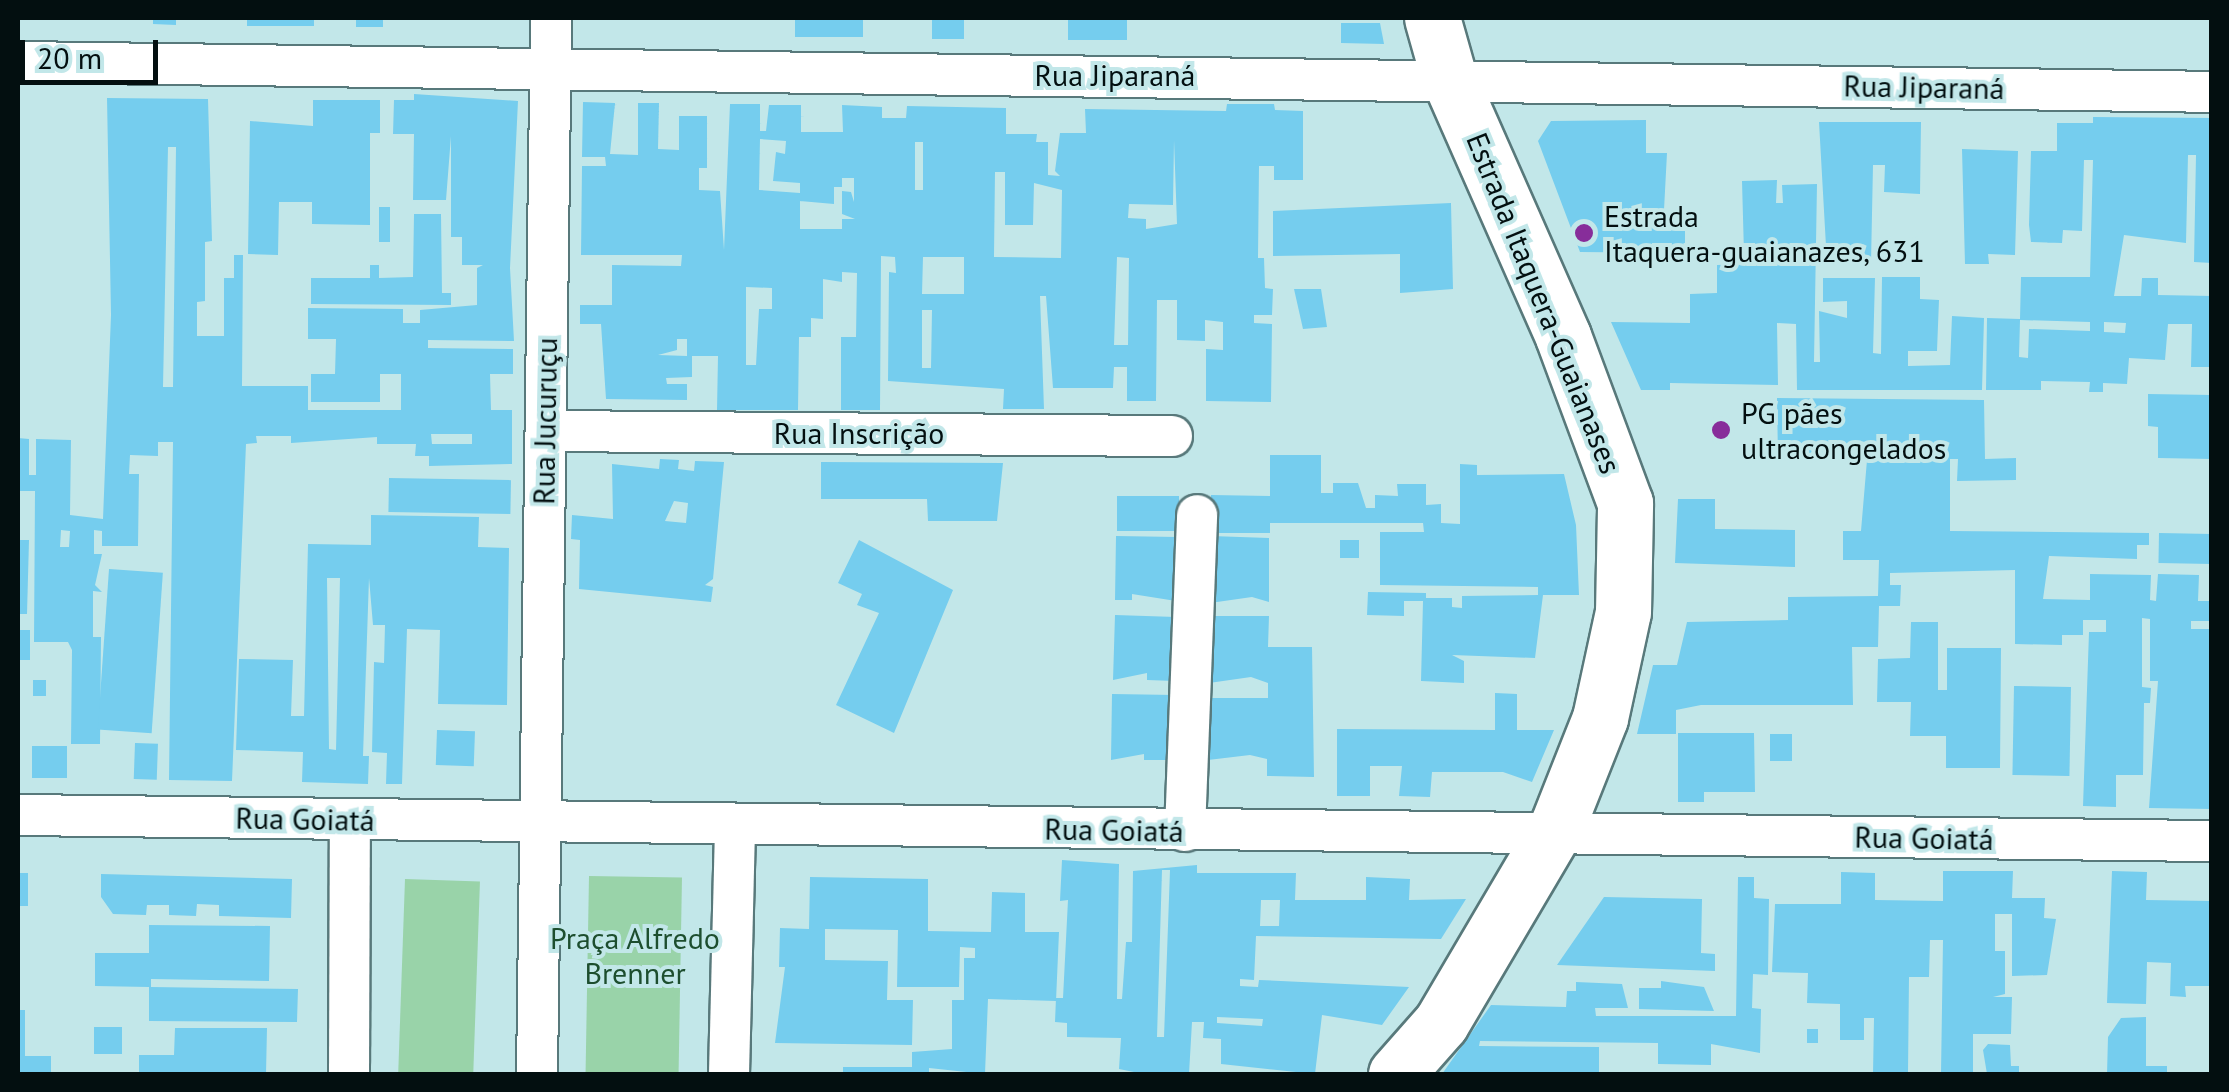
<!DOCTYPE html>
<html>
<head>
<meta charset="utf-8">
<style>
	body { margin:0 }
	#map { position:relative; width:2229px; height:1092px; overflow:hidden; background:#c2e7e9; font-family:"PT Sans",sans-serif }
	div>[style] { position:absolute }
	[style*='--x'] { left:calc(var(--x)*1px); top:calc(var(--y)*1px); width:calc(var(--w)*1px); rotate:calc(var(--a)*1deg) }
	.green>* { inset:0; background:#99d3a9; transform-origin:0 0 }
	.building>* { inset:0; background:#75cdee; transform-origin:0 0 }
	.roads { filter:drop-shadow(2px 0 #58797b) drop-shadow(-2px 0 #58797b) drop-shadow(0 2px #58797b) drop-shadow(0 -2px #58797b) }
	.street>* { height:40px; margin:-20px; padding:0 20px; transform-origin:20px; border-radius:20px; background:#fff }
	.secondary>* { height:55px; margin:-27.5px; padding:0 27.5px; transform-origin:27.5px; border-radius:27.5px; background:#fff }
	.dots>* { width:28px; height:28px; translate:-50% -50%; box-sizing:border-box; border:5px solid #c2e7e9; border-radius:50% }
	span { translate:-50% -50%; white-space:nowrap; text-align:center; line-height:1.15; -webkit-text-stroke:8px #c2e7e9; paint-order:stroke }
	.street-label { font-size:30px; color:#030f10 }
	.poi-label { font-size:30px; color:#030f10 }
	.left { translate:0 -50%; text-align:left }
	.park-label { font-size:30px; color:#1d4e2e }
	.frame { position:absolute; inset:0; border:20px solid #030f10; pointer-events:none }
	.scale { position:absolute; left:20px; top:40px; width:138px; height:45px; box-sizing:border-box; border:5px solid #030f10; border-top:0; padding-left:12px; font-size:30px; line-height:35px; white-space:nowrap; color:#030f10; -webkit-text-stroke:8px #c2e7e9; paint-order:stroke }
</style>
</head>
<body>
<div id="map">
	<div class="green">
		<i style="left:589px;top:876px;width:93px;height:198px;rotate:1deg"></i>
		<i style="left:405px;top:879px;width:75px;height:195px;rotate:2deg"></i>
	</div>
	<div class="building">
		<i style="clip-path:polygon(153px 18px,176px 18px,176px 25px,153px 24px)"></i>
		<i style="left:247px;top:18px;width:67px;height:8px"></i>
		<i style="left:356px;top:18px;width:27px;height:9px"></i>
		<i style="left:795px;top:18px;width:68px;height:19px"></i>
		<i style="left:932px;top:18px;width:32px;height:21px"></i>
		<i style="left:1068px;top:18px;width:59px;height:22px"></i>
		<i style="clip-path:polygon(1341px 23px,1380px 23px,1384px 44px,1341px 43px)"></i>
		<i style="clip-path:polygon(evenodd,414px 94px,518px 101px,510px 268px,514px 341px,428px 340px,428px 348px,513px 349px,513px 374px,490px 374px,491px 410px,512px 410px,512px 464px,429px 466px,429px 456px,415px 456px,416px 444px,377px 444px,377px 437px,291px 443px,291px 436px,256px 436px,257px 443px,246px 444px,232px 781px,169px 780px,173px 442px,158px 442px,158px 456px,130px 455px,129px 474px,139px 474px,138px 546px,102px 546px,102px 531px,94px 530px,94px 554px,102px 554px,95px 585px,102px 592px,93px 591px,93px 637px,101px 637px,100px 744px,71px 744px,72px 650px,68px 642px,34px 642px,35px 491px,18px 491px,18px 438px,29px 439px,29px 475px,36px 475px,36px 439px,71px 440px,70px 515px,103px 519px,111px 315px,107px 98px,208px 99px,212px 241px,205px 242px,205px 301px,197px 302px,197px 336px,224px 336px,224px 278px,234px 278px,234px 255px,243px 255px,242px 386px,308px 386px,308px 410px,401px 410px,401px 374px,380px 374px,380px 402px,311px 402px,311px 374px,335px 374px,336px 339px,308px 339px,308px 308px,403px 309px,403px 323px,420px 323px,420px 310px,477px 305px,477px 268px,483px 265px,462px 265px,462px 237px,451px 237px,451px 136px,446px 200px,413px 200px,414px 134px,393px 134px,394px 100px,414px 100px,414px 94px,168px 147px,176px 147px,173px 387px,163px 387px,168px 147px,414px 94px,431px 434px,472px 434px,472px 444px,432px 444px,431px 434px,414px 94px,61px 530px,70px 531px,69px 547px,60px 547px,61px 530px)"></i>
		<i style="clip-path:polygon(313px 100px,380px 100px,380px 133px,370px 133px,370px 225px,312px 224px,312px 202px,279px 202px,278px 255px,248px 254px,250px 121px,313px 126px)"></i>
		<i style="clip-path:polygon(evenodd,583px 102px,615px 103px,610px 154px,638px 155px,638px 103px,659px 103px,658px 149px,679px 150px,679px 116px,707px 116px,707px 168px,699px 168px,699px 190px,720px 191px,724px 250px,730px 104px,760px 104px,760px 131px,766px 131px,769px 105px,801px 105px,801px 132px,843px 132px,842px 105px,882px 107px,882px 118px,906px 118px,907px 106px,1006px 108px,1006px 134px,1037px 134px,1036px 142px,1048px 142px,1048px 175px,1060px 176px,1055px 171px,1060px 133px,1086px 133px,1085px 109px,1226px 111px,1227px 104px,1274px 104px,1275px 110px,1303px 111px,1303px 180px,1274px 180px,1274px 166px,1259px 166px,1258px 258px,1264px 258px,1265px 288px,1273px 289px,1272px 315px,1254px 315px,1254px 323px,1272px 324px,1271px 402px,1206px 401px,1206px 349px,1223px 350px,1223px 322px,1205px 320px,1205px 341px,1177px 340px,1177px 300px,1157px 300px,1156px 401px,1127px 401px,1127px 367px,1114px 367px,1113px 388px,1053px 388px,1046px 296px,1040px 296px,1044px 409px,1003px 409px,1004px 389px,888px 381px,889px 272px,896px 273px,895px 257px,881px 256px,880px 410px,841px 410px,841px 337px,856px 337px,857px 273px,842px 272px,842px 282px,823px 279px,823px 319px,811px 318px,811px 337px,799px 337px,798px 410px,717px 410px,718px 356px,692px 356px,692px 377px,666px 378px,667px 384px,687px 384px,687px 400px,606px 399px,601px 324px,580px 324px,580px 305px,612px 305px,612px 265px,681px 266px,682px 255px,581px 255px,582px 166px,606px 166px,605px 157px,582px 157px,583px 102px,760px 139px,786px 141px,785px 154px,776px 152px,773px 181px,800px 183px,800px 193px,759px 190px,760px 139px,583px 102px,1174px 140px,1177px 224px,1146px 229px,1146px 219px,1128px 218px,1129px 204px,1173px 205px,1174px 140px,583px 102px,915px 142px,923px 142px,923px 190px,915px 190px,915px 142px,583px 102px,995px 172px,1005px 172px,1005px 225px,1033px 225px,1034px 183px,1062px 190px,1061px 258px,994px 257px,995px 172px,583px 102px,842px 178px,854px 178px,854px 202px,851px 192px,842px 191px,842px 214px,855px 219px,842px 219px,842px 229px,800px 229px,800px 201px,834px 204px,834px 187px,842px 187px,842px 178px,583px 102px,923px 257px,964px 257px,964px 294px,922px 294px,923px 257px,583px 102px,1117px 257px,1129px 258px,1128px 345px,1114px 345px,1117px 257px,583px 102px,746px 287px,772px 288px,772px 309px,759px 309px,756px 365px,746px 365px,746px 287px,583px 102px,922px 310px,932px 310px,931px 368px,922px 368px,922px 310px,583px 102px,677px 339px,687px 339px,687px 356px,658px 355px,677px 350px,677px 339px)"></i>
		<i style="clip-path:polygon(evenodd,2093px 117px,2212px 118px,2212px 263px,2194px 262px,2196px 155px,2188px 155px,2186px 243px,2124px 235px,2114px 296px,2141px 296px,2142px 278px,2158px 278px,2158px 295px,2212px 296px,2212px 367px,2191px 367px,2192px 324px,2168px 324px,2165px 360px,2129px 358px,2127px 384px,2103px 383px,2103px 392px,2089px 392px,2090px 382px,2041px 381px,2041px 390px,1986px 390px,1987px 318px,2020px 319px,2021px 277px,2090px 277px,2093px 160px,2084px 160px,2082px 231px,2063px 230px,2062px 243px,2031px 242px,2029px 225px,2031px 151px,2057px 151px,2057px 123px,2093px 123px,2093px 117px,2020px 320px,2090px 322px,2090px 331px,2029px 329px,2028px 358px,2019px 357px,2020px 320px,2093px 117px,2104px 322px,2126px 323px,2125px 333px,2104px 332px,2104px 322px)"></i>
		<i style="clip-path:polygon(1646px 120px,1646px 153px,1667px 153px,1664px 210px,1639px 211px,1639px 221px,1685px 221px,1685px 253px,1580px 252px,1538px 141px,1551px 121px)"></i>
		<i style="clip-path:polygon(1819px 122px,1921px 122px,1920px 194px,1884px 192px,1885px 165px,1873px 165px,1871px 263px,1827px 264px)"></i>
		<i style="clip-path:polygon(1962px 149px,2018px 151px,2015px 255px,1988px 254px,1989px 264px,1965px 264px)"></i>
		<i style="clip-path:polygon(1777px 180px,1776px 203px,1783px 203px,1782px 185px,1817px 184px,1814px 362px,1820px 362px,1819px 311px,1847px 318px,1847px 301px,1823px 302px,1823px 278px,1875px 278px,1873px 353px,1881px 354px,1882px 277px,1920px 277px,1920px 299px,1939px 300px,1937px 351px,1908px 351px,1908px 366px,1950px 365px,1952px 316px,1984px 318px,1982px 390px,1797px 390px,1796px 324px,1777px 323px,1778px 385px,1670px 383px,1670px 390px,1641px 390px,1611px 322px,1690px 323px,1690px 294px,1717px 293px,1717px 265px,1776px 263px,1776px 254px,1744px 254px,1742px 181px)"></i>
		<i style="clip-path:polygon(1451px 203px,1453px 289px,1400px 293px,1400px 254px,1273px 256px,1273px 211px)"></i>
		<i style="left:379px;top:207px;width:11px;height:35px"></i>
		<i style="clip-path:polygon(414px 214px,441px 214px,442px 293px,451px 293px,451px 305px,311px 304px,311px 278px,370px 278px,370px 265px,379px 265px,379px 278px,413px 277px)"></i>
		<i style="clip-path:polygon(1294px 289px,1321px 289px,1327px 327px,1303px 329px)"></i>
		<i style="clip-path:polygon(2148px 394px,2212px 395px,2212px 459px,2158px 458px,2158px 427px,2148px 426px)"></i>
		<i style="clip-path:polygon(1777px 398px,1984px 400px,1985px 459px,2016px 458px,2016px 480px,1957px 481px,1958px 459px,1950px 459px,1950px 531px,2149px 533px,2149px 545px,2137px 545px,2137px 559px,2049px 556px,2043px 599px,2090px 600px,2090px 574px,2151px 575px,2150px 600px,2156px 601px,2158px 574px,2199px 575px,2198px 601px,2212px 601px,2212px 621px,2191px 621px,2191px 629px,2212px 629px,2212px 809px,2149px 808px,2158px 681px,2150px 681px,2150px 619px,2142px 618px,2142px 687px,2151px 688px,2150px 703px,2144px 703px,2143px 775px,2116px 775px,2116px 807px,2083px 806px,2089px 632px,2106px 632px,2106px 620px,2083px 620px,2083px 635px,2062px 635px,2062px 645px,2015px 644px,2015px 570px,1890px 573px,1890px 585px,1901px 585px,1900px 606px,1879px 606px,1878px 647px,1852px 647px,1853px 705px,1701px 705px,1676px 710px,1676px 734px,1637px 734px,1653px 665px,1677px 665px,1687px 622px,1788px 620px,1788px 597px,1878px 596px,1879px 560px,1843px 560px,1843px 531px,1861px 531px,1867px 460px,1778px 459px)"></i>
		<i style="clip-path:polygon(1270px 455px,1321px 455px,1321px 493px,1333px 493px,1333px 483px,1358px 483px,1366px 508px,1375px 508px,1375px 495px,1398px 496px,1397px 484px,1426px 484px,1426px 505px,1441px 504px,1441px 523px,1460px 524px,1460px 464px,1477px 465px,1477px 475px,1564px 474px,1576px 525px,1579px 595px,1543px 595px,1535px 658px,1452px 655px,1464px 661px,1464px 683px,1421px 681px,1423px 601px,1404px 601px,1404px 616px,1367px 615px,1368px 592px,1426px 593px,1426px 598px,1452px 598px,1452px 607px,1462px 608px,1462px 596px,1538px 595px,1538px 587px,1380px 585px,1380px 532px,1424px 532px,1423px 523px,1270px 523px,1270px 533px,1211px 533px,1211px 495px,1270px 496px)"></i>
		<i style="clip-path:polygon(evenodd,660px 459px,679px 460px,678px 469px,694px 471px,695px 461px,724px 462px,713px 579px,705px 585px,713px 587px,711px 602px,579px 589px,580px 540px,571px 539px,572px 515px,613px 519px,612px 464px,659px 469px,660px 459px,674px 501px,688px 503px,686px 523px,665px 521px,674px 501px)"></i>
		<i style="clip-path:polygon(821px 462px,1003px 463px,997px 521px,928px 521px,927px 499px,821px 499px)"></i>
		<i style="left:389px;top:478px;width:122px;height:34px;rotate:1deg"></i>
		<i style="left:1117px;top:496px;width:62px;height:35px"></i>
		<i style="clip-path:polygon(1678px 499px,1715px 499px,1715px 529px,1795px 530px,1795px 567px,1675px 563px)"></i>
		<i style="clip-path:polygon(evenodd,371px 515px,479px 517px,478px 547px,509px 548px,507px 705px,438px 704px,440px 630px,407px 629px,402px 784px,386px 784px,387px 753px,372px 752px,374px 662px,384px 663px,385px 625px,373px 625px,369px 578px,363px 756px,369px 756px,368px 784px,302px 782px,303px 752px,236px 750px,239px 659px,293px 660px,291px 716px,304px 716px,308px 544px,371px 545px,371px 515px,327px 578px,340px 578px,336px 750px,329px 749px,327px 578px)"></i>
		<i style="left:2159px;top:533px;width:53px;height:30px;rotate:1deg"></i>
		<i style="clip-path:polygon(1116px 536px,1177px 537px,1176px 601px,1132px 594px,1132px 600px,1115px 600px)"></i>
		<i style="clip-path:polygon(1211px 536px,1269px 538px,1269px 602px,1252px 597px,1210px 603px)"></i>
		<i style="clip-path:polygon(18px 540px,29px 540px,27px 614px,18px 614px)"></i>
		<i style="clip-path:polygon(859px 540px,953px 590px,894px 733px,836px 705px,879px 613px,857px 605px,862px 594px,838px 583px)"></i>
		<i style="left:1340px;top:540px;width:19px;height:18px"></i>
		<i style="left:109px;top:569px;width:54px;height:161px;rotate:4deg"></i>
		<i style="clip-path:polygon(1115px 615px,1176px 617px,1175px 681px,1147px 680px,1147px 673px,1113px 680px)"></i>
		<i style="clip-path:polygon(1209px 616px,1269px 616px,1268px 647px,1312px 647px,1314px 777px,1267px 776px,1267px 759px,1250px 755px,1208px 760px,1209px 698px,1268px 698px,1268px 683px,1251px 677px,1209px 683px)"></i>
		<i style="clip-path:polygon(1911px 622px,1938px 622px,1938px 690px,1947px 690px,1947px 648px,2001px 648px,2000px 768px,1946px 768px,1946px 736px,1910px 736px,1911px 702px,1877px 702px,1878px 659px,1910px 658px)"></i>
		<i style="left:18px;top:630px;width:12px;height:30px"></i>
		<i style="left:33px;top:680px;width:13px;height:16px"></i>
		<i style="left:2014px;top:686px;width:57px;height:89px;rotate:1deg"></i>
		<i style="clip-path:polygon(1495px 693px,1517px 694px,1517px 730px,1554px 730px,1532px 782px,1503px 772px,1432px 772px,1430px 797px,1399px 796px,1402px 766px,1370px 766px,1370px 796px,1337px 796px,1337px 729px,1495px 730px)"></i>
		<i style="clip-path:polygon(1112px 694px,1175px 695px,1174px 760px,1144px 760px,1144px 754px,1111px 760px)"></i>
		<i style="left:437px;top:730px;width:38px;height:35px;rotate:2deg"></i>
		<i style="clip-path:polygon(1678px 733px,1754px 733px,1755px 792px,1704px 792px,1704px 802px,1678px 802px)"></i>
		<i style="left:1770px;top:734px;width:22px;height:27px"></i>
		<i style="left:135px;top:743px;width:23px;height:36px;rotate:2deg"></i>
		<i style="left:32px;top:746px;width:35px;height:32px"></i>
		<i style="clip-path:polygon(evenodd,1062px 860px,1119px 864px,1117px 999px,1122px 999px,1126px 942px,1132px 942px,1133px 871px,1197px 865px,1197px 873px,1296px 873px,1295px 900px,1366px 900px,1366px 877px,1410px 879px,1409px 900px,1466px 899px,1441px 939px,1256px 936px,1254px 980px,1240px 979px,1240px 986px,1258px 987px,1259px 980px,1409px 987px,1382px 1025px,1322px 1015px,1315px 1074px,1221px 1064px,1221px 1039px,1203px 1038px,1204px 1022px,1192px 1022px,1189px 1074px,1144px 1074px,1119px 1069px,1121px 1038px,1067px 1037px,1067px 1023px,1055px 1022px,1056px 998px,1063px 998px,1068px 900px,1060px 901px,1062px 860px,1162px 870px,1170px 870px,1164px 1037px,1157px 1037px,1162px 870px,1062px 860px,1261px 900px,1280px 900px,1279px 926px,1260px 926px,1261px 900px,1062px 860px,1217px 1017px,1263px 1019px,1262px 1026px,1217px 1023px,1217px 1017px)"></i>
		<i style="clip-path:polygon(1943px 871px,2013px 871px,2012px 898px,2045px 898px,2044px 918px,2056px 919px,2047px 975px,2012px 976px,2012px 914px,1995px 914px,1995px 951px,2005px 951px,2005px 994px,1993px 997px,2012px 997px,2011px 1034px,1973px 1034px,1973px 1074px,1941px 1074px,1943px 940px,1930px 940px,1929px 977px,1909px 977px,1908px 1074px,1873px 1074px,1874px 1018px,1864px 1018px,1864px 1040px,1840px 1040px,1840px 1004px,1807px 1003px,1808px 973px,1772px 972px,1775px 904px,1841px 904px,1841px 872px,1875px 873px,1875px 900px,1943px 901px)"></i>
		<i style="clip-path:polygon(2112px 871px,2147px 872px,2146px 900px,2212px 901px,2212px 986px,2185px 986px,2186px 997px,2170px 996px,2171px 963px,2147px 962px,2146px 1004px,2107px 1003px)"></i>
		<i style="left:18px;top:873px;width:10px;height:33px"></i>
		<i style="clip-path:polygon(101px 874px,292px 879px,291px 918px,219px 916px,219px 905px,197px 904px,196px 916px,169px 915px,169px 905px,147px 905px,146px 915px,113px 914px,101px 897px)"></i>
		<i style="clip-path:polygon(810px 877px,928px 879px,928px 931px,991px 932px,992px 892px,1025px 893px,1025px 932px,1059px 932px,1056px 1001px,988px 999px,985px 1074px,929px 1068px,929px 1074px,843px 1074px,843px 1067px,912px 1067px,912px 1052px,952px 1049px,952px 1000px,964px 1000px,964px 958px,975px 958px,975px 948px,960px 947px,959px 987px,897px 987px,898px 930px,825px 929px,825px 960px,888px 961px,887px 1000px,913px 1000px,912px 1045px,775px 1043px,785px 967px,779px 967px,780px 928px,809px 929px)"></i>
		<i style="clip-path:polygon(1738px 877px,1754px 877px,1754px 898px,1769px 899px,1768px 975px,1753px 974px,1752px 1008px,1761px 1009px,1760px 1053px,1711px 1044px,1711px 1065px,1658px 1064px,1658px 1043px,1480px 1041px,1479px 1046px,1599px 1047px,1599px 1074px,1442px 1074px,1491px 1005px,1566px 1007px,1567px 991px,1576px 991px,1576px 982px,1622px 984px,1628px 1008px,1595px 1008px,1596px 1016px,1736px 1016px)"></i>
		<i style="clip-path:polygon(1604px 897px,1702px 899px,1701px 953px,1715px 954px,1715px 971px,1557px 965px)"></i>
		<i style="clip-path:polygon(149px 925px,270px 926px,269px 981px,151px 979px,151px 987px,298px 989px,297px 1022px,149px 1021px,149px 987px,95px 986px,95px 953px,149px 953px)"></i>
		<i style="clip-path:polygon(1661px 981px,1704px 987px,1714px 1011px,1639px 1009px,1639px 988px,1661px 988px)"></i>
		<i style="clip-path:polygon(18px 1010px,25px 1010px,25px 1056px,51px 1056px,51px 1074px,18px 1074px)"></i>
		<i style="clip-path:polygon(2146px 1017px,2146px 1066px,2167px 1066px,2167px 1074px,2107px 1074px,2108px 1037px,2121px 1018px)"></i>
		<i style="left:94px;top:1027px;width:28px;height:27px"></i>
		<i style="clip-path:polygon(175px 1028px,267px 1028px,266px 1074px,139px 1074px,139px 1055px,174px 1055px)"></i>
		<i style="left:1807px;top:1029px;width:11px;height:14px"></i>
		<i style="clip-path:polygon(1988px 1044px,2010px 1045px,2011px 1066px,2019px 1066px,2019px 1074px,1987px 1074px,1983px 1050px)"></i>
	</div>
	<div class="roads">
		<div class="street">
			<i style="--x:18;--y:62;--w:2194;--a:0.78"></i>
			<i style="--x:546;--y:431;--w:626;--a:0.46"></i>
			<i style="--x:18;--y:815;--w:2194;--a:0.68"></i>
			<i style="--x:1185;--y:831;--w:316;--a:-87.8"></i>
			<i style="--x:349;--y:1074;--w:255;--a:-89.8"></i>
			<i style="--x:537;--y:1074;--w:1056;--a:-89.24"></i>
			<i style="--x:729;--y:1074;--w:248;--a:-88.6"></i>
		</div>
		<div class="secondary">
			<i style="--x:1396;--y:1074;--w:68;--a:-48.6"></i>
			<i style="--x:1441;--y:1023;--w:231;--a:-59.5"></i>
			<i style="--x:1558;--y:824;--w:114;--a:-68.4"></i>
			<i style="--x:1600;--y:718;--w:108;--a:-77.8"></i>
			<i style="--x:1623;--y:612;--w:109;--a:-88.9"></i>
			<i style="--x:1625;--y:503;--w:178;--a:-110.4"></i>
			<i style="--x:1563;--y:336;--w:282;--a:-113.8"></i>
			<i style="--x:1449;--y:78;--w:62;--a:-105.8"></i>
		</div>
	</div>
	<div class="dots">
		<i style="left:1584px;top:233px;background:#872d9a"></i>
		<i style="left:1721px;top:430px;background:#872d9a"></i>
	</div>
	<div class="street-label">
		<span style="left:1115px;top:75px">Rua Jiparaná</span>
		<span style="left:1924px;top:87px;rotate:1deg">Rua Jiparaná</span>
		<span style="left:1544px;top:303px;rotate:68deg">Estrada Itaquera-Guaianases</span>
		<span style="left:545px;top:421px;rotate:-89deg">Rua Jucuruçu</span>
		<span style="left:859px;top:433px">Rua Inscrição</span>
		<span style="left:305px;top:819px;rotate:1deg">Rua Goiatá</span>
		<span style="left:1114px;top:830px;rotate:1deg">Rua Goiatá</span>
		<span style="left:1924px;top:838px;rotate:1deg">Rua Goiatá</span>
	</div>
	<div class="poi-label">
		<span class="left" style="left:1604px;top:233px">Estrada<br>Itaquera-guaianazes, 631</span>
		<span class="left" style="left:1741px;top:430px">PG pães<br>ultracongelados</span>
	</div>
	<div class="park-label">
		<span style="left:635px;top:955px">Praça Alfredo<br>Brenner</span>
	</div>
	<div class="frame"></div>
	<div class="scale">20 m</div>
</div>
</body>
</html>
